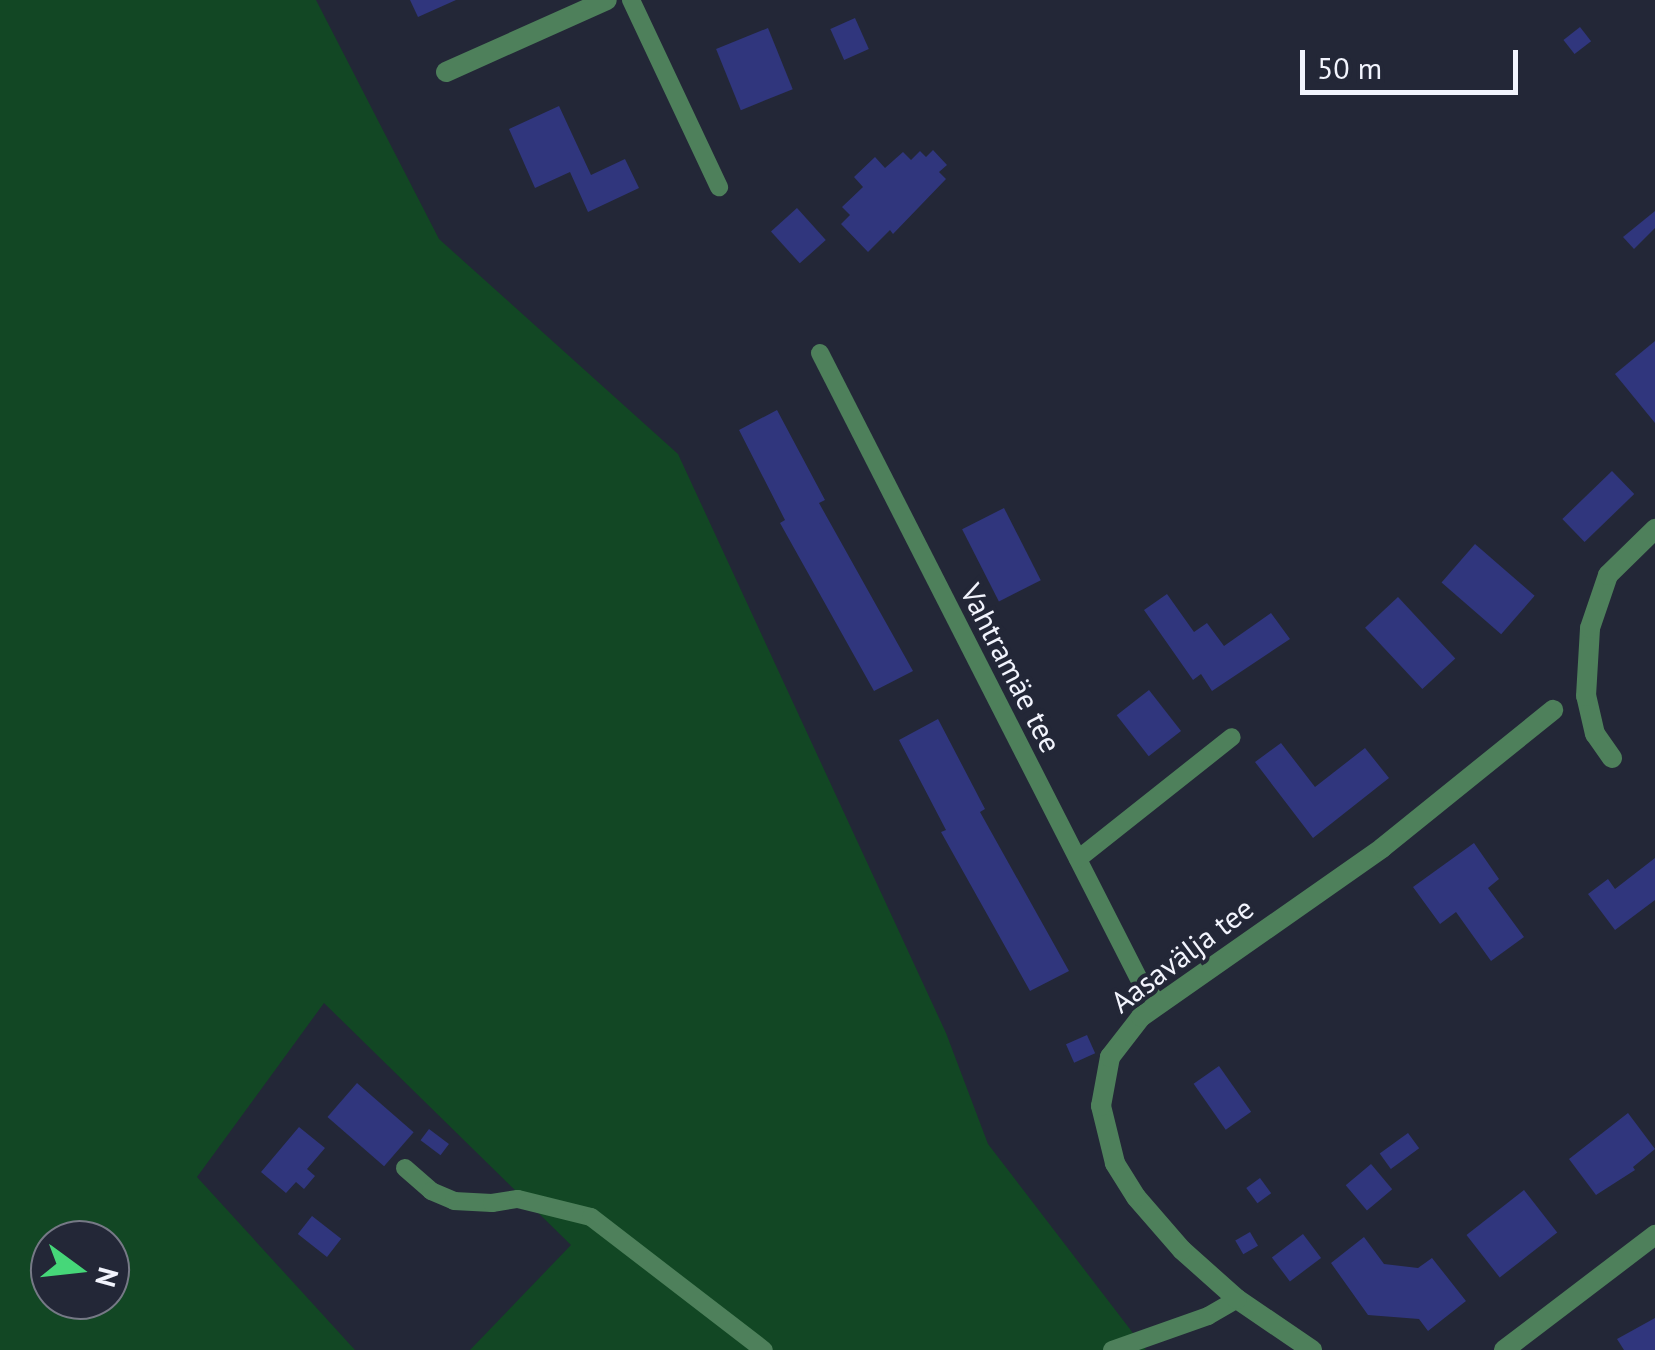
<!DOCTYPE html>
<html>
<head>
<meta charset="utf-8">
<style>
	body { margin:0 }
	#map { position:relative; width:1655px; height:1350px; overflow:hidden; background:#232737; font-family:"PT Sans",sans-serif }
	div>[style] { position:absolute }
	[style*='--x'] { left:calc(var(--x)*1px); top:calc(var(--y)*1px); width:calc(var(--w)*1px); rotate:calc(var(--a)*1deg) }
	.green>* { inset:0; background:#124724 }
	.building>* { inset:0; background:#30367d; transform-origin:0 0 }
	.lane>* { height:18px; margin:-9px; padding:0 9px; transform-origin:9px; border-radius:9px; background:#4e805b }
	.street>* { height:20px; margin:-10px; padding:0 10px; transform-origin:10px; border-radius:10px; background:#4e805b }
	span { translate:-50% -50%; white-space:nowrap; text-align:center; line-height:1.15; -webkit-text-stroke:8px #232737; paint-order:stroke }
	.street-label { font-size:30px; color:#f2f4fd }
	.north { position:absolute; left:30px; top:1220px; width:100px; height:100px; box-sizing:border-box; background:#232737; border:2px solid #767986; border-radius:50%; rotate:105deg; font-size:28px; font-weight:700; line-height:40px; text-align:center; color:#f2f4fd }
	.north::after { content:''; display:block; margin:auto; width:35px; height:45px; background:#46d779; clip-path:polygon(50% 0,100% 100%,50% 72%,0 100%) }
	.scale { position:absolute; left:1300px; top:50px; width:218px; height:45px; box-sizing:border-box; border:5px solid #f2f4fd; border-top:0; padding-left:12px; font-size:30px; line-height:35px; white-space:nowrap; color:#f2f4fd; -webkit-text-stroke:8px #232737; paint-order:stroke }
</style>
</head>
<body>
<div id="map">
	<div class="green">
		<i style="clip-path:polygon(evenodd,0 0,316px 0,439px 239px,678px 454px,946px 1033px,988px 1144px,1146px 1350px,470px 1350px,571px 1245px,324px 1003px,197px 1177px,355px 1350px,0 1350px,0 0,50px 1240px,110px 1240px,110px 1300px,50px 1300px,50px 1240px)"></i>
	</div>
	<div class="building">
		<i style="clip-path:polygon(410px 0,456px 0,418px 17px)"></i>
		<i style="left:855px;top:18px;width:34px;height:27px;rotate:66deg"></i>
		<i style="left:1580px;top:27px;width:18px;height:21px;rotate:52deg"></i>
		<i style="left:768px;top:28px;width:66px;height:56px;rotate:68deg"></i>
		<i style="clip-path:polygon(559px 106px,591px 175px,625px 159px,639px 188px,588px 212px,570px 172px,535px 188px,509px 129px)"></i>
		<i style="clip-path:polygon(933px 150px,947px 165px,939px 172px,946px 179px,893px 234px,890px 230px,868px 252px,841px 224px,850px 215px,842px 207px,863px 187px,854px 177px,875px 157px,885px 168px,903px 152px,911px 160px,920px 151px,926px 157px)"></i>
		<i style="left:797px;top:208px;width:43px;height:35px;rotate:48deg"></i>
		<i style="clip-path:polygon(1655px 211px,1655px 228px,1634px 249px,1623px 237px)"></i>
		<i style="clip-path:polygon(1655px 341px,1655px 423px,1615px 374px)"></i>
		<i style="clip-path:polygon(777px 410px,825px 500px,819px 503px,913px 671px,874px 691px,780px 523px,785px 520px,739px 430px)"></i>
		<i style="left:1612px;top:471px;width:32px;height:69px;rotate:46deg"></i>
		<i style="left:1004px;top:508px;width:81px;height:47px;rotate:63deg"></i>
		<i style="left:1475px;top:544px;width:79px;height:51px;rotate:41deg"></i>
		<i style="clip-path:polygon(1167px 594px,1194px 632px,1207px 623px,1224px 646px,1271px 613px,1290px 639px,1212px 691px,1201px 674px,1193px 680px,1144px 610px)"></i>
		<i style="left:1398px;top:597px;width:84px;height:45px;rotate:47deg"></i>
		<i style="left:1149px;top:690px;width:52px;height:41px;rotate:52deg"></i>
		<i style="clip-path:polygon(938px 719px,985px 809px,980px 812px,1069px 971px,1030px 991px,941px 832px,946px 830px,899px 740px)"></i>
		<i style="clip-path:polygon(1281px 743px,1315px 787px,1365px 748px,1389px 778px,1313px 838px,1255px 762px)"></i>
		<i style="clip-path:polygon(1474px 843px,1499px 879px,1488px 888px,1524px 937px,1491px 961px,1456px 912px,1440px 924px,1413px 887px)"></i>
		<i style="clip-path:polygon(1655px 858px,1655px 900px,1615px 930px,1588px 894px,1608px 879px,1615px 889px)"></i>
		<i style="left:1087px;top:1035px;width:20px;height:23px;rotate:66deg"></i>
		<i style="left:1219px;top:1066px;width:56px;height:31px;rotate:55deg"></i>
		<i style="left:357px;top:1083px;width:75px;height:45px;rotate:41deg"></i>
		<i style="clip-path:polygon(1628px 1113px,1655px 1149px,1633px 1167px,1635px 1170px,1596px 1195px,1569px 1159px)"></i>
		<i style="clip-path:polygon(299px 1127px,325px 1148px,307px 1169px,315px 1176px,304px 1189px,296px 1182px,286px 1193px,261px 1172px)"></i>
		<i style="left:429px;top:1129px;width:25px;height:14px;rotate:37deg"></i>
		<i style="left:1408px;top:1133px;width:19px;height:35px;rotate:54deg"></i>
		<i style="left:1371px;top:1164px;width:33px;height:33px;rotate:50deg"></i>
		<i style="left:1260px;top:1178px;width:19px;height:17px;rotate:54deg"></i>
		<i style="left:1524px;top:1190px;width:54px;height:73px;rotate:52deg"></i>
		<i style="left:312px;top:1216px;width:37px;height:23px;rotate:38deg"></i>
		<i style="left:1250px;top:1232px;width:16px;height:17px;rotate:60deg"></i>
		<i style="left:1303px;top:1234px;width:30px;height:39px;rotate:53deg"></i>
		<i style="clip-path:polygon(1364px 1237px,1384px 1264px,1418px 1268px,1432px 1258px,1466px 1301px,1428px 1331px,1419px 1319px,1368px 1315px,1331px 1263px)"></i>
		<i style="clip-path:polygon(1655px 1318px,1655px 1350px,1624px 1350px,1617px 1339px)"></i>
	</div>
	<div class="lane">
		<i style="--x:631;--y:0;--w:207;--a:64.8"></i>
		<i style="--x:820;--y:353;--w:709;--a:63"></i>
		<i style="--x:1142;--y:985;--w:25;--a:47"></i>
		<i style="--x:1078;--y:859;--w:196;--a:-38.4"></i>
		<i style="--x:405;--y:1168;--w:35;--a:41"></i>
		<i style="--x:431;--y:1191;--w:25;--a:23"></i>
		<i style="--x:454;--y:1201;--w:38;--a:3"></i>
		<i style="--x:492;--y:1203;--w:26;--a:-9"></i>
		<i style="--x:518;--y:1199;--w:75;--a:13.9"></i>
		<i style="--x:591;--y:1217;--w:218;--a:37.6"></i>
		<i style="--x:1112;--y:1350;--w:102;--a:-19.5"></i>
		<i style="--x:1208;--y:1316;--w:34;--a:-30"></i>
	</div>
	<div class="street">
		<i style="--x:446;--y:72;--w:176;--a:-24.1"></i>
		<i style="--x:1612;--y:758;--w:29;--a:-125"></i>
		<i style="--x:1595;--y:734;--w:39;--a:-103"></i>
		<i style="--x:1586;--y:696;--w:68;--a:-86.6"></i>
		<i style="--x:1590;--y:628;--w:56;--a:-71.2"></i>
		<i style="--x:1608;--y:575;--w:66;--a:-44.4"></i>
		<i style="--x:1312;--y:1350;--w:91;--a:-145.8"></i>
		<i style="--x:1237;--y:1299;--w:74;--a:-138.3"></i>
		<i style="--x:1182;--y:1250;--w:70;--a:-131"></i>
		<i style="--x:1136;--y:1197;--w:40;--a:-122"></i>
		<i style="--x:1115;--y:1163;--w:59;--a:-103.8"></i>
		<i style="--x:1101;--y:1106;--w:50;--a:-79.6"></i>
		<i style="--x:1110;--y:1057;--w:51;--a:-52.2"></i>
		<i style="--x:1141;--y:1017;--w:294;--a:-35"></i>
		<i style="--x:1382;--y:848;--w:220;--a:-38.9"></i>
		<i style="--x:1504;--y:1350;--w:190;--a:-37.3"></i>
	</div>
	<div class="street-label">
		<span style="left:1011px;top:668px;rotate:63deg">Vahtramäe tee</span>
		<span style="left:1182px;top:955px;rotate:-37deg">Aasavälja tee</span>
	</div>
	<div class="north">N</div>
	<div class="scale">50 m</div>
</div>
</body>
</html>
